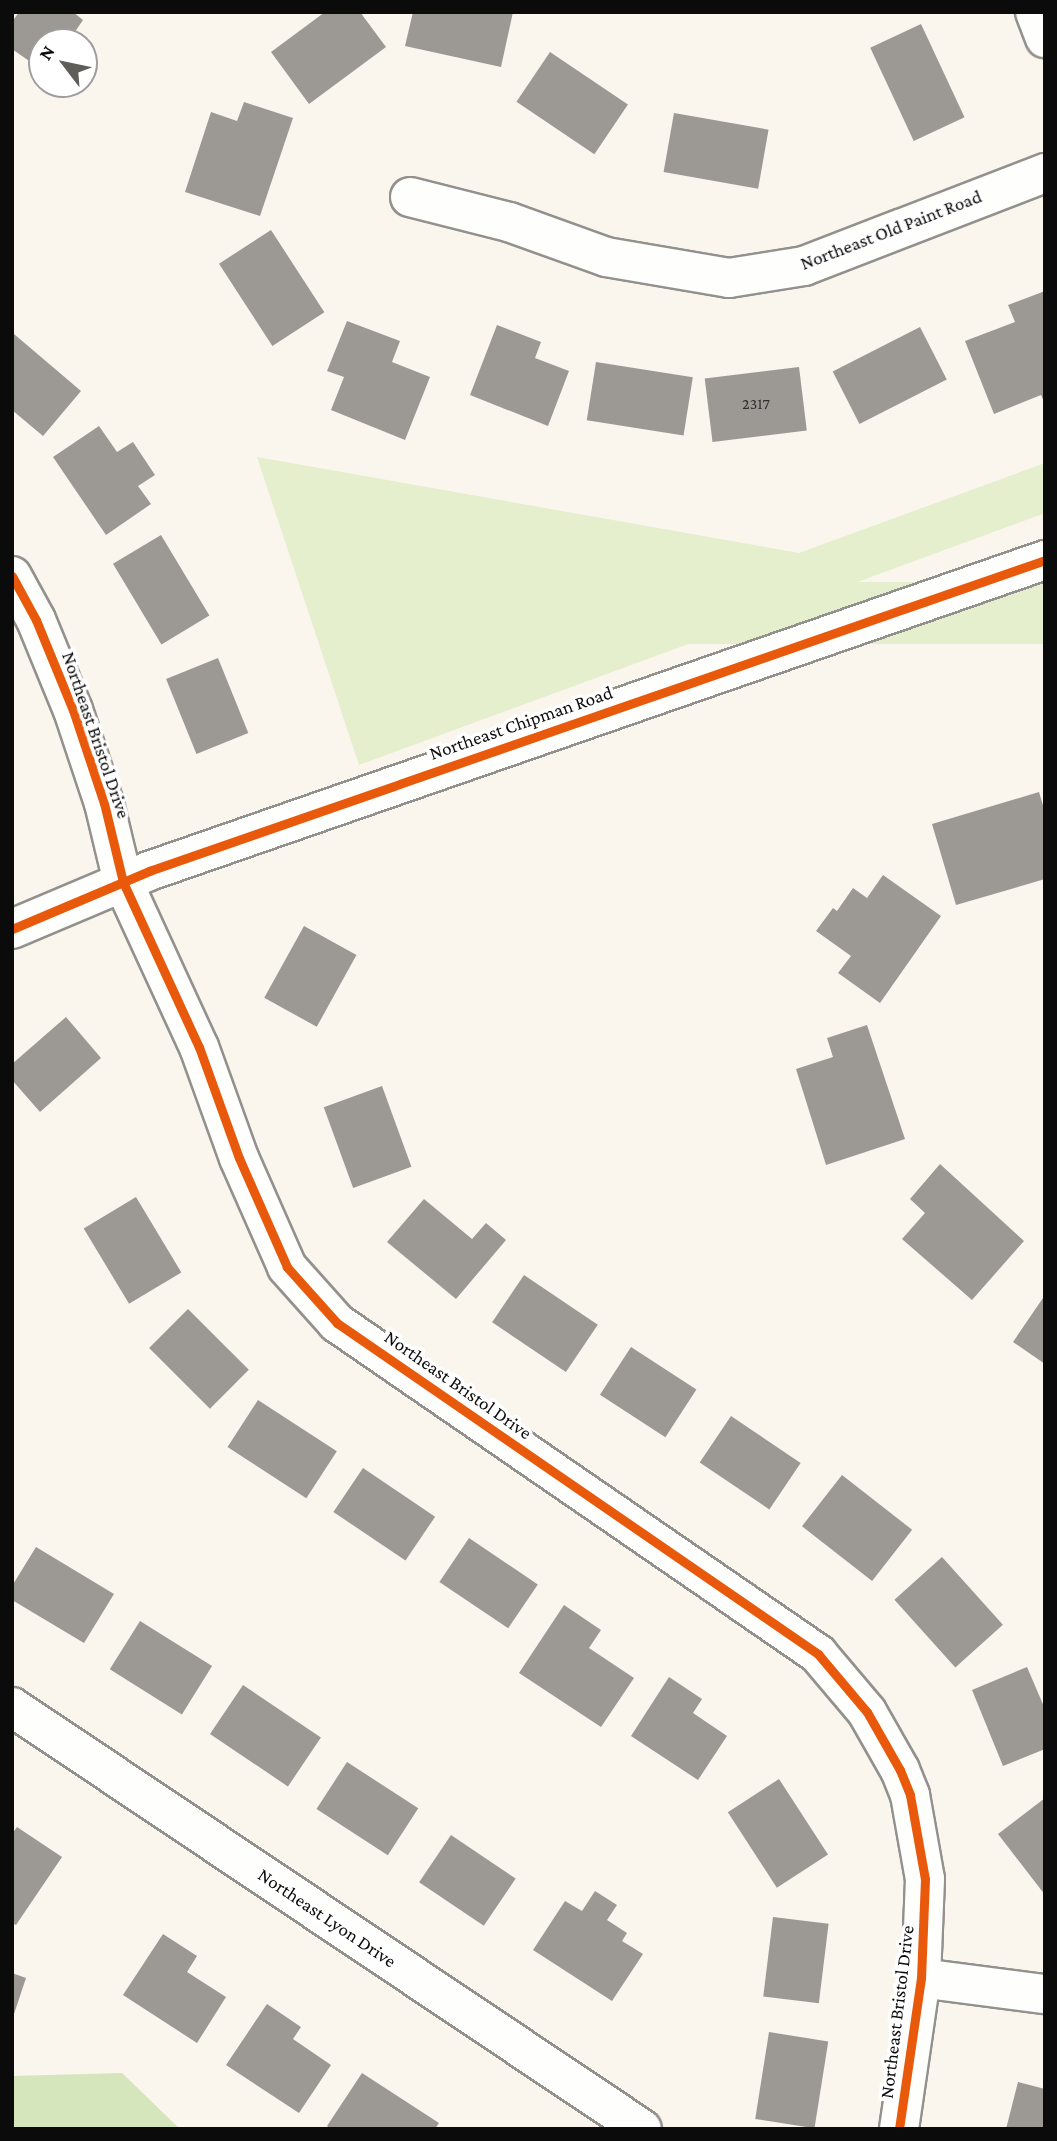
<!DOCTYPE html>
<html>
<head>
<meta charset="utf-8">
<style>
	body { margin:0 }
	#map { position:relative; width:1057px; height:2141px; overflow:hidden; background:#faf6ed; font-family:"Crimson Pro",serif }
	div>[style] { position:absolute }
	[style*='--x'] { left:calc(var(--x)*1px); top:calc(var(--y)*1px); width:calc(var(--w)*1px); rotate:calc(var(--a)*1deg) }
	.green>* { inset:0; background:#e5eecd; transform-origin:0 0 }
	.forest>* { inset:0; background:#d5e6bc }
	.building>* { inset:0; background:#9c9894; transform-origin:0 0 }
	.roads { filter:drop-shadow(2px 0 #93918d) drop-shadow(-2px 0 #93918d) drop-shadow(0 2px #93918d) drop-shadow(0 -2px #93918d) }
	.street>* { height:38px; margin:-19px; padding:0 19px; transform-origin:19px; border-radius:19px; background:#fefefc }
	.cycleway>* { height:9px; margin:-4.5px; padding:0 4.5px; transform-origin:4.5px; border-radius:4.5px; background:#e8590c }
	span { translate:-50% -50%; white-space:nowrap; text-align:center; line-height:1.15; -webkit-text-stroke:7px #fff; paint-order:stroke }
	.number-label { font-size:16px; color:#2f2e2d }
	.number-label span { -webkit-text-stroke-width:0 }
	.street-label { font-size:19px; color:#0b0b0b }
	.frame { position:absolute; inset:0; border:14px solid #0b0b0b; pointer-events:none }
	.north { position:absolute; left:28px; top:28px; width:70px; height:70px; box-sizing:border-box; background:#fff; border:2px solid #9d9d9d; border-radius:50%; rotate:302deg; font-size:19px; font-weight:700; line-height:28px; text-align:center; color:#0b0b0b }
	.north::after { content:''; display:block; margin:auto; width:24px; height:32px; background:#5f5d5a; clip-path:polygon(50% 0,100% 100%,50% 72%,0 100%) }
</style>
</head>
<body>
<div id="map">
	<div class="green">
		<i style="clip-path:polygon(257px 457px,799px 553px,1045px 463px,1045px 513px,359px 765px)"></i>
		<i style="left:1045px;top:582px;width:62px;height:709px;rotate:90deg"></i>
	</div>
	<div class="forest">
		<i style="clip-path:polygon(122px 2073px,180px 2129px,12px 2129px,12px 2076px)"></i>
	</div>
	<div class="building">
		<i style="clip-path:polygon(19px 12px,73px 12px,83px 20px,68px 42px,42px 42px,42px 70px,12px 49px,12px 22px)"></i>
		<i style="clip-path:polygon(325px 12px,360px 12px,386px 47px,309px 104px,271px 52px)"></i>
		<i style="clip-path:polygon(413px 12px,513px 12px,501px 67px,405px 46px)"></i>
		<i style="left:921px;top:24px;width:103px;height:56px;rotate:65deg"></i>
		<i style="left:550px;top:52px;width:94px;height:60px;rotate:34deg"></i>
		<i style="clip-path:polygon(244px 102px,293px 118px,260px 216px,185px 192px,211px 112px,237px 121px)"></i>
		<i style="left:674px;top:113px;width:96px;height:60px;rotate:10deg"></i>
		<i style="left:271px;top:230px;width:98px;height:62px;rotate:57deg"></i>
		<i style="clip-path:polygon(1045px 291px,1045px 404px,1041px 395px,994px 414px,965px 341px,1015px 322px,1008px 305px)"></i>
		<i style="clip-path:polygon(347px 321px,400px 341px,392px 362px,430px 377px,405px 440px,331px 410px,344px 377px,327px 371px)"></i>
		<i style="clip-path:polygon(497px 325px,541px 342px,535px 358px,569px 371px,548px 426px,470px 395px)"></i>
		<i style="left:920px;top:327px;width:59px;height:98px;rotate:63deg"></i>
		<i style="clip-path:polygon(14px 334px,81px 391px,43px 436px,12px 410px)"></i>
		<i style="left:596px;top:362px;width:98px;height:59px;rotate:9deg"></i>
		<i style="left:799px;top:367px;width:64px;height:95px;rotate:83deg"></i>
		<i style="clip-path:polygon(99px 426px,117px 452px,133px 442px,155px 475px,138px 486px,151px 504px,106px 535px,53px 457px)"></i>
		<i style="left:161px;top:535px;width:94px;height:56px;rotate:59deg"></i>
		<i style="left:218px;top:658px;width:81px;height:56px;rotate:68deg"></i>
		<i style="clip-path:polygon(1039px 792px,1045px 812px,1045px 879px,956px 905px,932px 824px)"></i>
		<i style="clip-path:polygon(883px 875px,941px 916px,880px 1003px,838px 973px,851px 956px,816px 931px,833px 908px,837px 911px,853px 888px,867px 898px)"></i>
		<i style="left:304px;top:926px;width:60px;height:82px;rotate:29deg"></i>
		<i style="clip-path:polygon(66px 1017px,101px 1058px,40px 1112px,12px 1080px,12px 1064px)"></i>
		<i style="clip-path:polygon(867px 1025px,905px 1139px,826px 1165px,796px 1069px,833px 1057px,827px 1038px)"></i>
		<i style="left:382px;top:1086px;width:86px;height:62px;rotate:70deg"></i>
		<i style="clip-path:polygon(940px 1164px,1024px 1241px,972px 1300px,902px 1239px,925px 1213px,910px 1199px)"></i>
		<i style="left:136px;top:1197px;width:88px;height:61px;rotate:59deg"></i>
		<i style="clip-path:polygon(424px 1199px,472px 1239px,486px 1223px,506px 1240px,456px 1299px,387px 1242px)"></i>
		<i style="left:524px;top:1275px;width:89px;height:57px;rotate:34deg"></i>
		<i style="clip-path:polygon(1045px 1295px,1045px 1364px,1013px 1342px)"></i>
		<i style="left:188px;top:1309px;width:86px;height:55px;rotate:45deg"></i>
		<i style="left:631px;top:1347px;width:78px;height:57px;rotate:33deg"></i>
		<i style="left:258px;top:1400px;width:94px;height:56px;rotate:33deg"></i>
		<i style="left:731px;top:1416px;width:84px;height:56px;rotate:34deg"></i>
		<i style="left:363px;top:1468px;width:87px;height:53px;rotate:34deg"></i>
		<i style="left:842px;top:1475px;width:89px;height:65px;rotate:38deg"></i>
		<i style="left:469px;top:1538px;width:83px;height:53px;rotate:34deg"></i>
		<i style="clip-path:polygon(36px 1547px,114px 1594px,84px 1643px,12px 1600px,12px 1586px)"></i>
		<i style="left:942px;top:1557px;width:91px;height:64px;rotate:48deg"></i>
		<i style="clip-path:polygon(564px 1605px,601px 1630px,589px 1648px,634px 1678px,601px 1727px,519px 1673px)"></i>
		<i style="left:140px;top:1621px;width:85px;height:57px;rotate:32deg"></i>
		<i style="clip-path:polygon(1027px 1667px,1045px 1709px,1045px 1749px,1003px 1766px,972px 1690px)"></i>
		<i style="clip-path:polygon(669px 1677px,702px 1699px,693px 1713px,727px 1736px,698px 1780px,631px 1736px)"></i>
		<i style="left:243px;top:1685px;width:94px;height:59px;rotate:34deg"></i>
		<i style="left:347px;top:1762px;width:85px;height:56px;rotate:33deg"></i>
		<i style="left:779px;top:1779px;width:90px;height:61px;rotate:57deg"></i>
		<i style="clip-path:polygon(1045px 1798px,1045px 1895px,998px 1834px)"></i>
		<i style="clip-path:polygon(17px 1827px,62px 1857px,16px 1925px,12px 1923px,12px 1834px)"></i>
		<i style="left:451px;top:1835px;width:78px;height:57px;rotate:34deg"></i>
		<i style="clip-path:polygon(595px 1891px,617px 1905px,607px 1920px,627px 1933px,622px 1941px,643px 1954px,612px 2001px,533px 1950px,565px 1901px,582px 1911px)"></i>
		<i style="left:773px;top:1917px;width:56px;height:80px;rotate:7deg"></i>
		<i style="clip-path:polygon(163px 1934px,197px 1956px,187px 1972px,226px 1997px,197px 2043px,123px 1995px)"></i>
		<i style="clip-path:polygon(12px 1973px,26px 1978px,13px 2017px,12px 2017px)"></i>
		<i style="clip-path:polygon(267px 2004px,301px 2027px,293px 2039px,331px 2065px,299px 2113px,226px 2065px)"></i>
		<i style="left:769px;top:2032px;width:60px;height:88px;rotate:9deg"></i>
		<i style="clip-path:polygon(362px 2073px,439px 2123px,435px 2129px,331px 2129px,327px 2126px)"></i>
		<i style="clip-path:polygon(1018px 2082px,1045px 2089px,1045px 2129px,1006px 2129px)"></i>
	</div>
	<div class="roads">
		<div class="street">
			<i style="--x:1035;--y:12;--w:28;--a:69"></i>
			<i style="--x:410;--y:197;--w:102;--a:14.2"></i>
			<i style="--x:509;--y:222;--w:103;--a:19.8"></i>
			<i style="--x:606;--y:257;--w:125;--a:9.7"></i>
			<i style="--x:729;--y:278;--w:76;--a:-9.1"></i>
			<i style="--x:804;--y:266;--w:258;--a:-21.1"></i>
			<i style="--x:12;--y:576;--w:50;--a:61.4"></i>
			<i style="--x:36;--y:620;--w:97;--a:67.7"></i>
			<i style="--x:73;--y:710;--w:98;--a:71.6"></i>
			<i style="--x:104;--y:803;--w:81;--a:76.5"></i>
			<i style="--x:123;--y:882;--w:182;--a:65.3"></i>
			<i style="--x:199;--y:1047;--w:118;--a:70.2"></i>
			<i style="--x:239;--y:1158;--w:119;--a:66.2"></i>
			<i style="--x:287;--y:1267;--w:75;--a:48.2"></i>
			<i style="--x:337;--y:1323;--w:584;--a:34.53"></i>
			<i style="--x:818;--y:1654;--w:76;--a:49.8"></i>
			<i style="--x:867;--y:1712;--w:67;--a:60.4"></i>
			<i style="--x:900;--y:1770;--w:27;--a:68"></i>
			<i style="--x:910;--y:1795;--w:85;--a:79.9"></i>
			<i style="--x:925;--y:1879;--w:99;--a:92.3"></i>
			<i style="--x:921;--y:1978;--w:153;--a:98.3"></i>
			<i style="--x:12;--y:929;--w:149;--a:-22.9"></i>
			<i style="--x:149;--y:871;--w:948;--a:-19.14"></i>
			<i style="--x:12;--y:1707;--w:758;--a:33.82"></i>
			<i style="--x:921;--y:1978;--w:125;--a:7.4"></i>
		</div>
	</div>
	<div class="cycleway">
		<i style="--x:12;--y:576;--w:50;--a:61.4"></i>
		<i style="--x:36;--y:620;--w:97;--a:67.7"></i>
		<i style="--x:73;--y:710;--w:98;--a:71.6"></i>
		<i style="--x:104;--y:803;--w:81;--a:76.5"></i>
		<i style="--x:123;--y:882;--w:182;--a:65.3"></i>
		<i style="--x:199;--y:1047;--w:118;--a:70.2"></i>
		<i style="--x:239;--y:1158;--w:119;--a:66.2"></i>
		<i style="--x:287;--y:1267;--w:75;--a:48.2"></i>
		<i style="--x:337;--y:1323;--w:584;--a:34.53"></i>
		<i style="--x:818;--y:1654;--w:76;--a:49.8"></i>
		<i style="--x:867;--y:1712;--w:67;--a:60.4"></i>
		<i style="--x:900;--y:1770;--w:27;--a:68"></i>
		<i style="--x:910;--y:1795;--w:85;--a:79.9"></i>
		<i style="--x:925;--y:1879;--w:99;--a:92.3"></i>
		<i style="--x:921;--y:1978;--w:153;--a:98.3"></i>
		<i style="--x:12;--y:929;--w:149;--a:-22.9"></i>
		<i style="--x:149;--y:871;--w:948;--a:-19.14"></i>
	</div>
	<div class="number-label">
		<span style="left:756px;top:404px">2317</span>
	</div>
	<div class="street-label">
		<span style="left:891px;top:230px;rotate:-21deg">Northeast Old Paint Road</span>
		<span style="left:521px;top:723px;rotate:-19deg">Northeast Chipman Road</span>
		<span style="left:96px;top:735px;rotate:71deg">Northeast Bristol Drive</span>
		<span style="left:458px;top:1385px;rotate:35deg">Northeast Bristol Drive</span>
		<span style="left:327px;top:1918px;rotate:34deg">Northeast Lyon Drive</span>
		<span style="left:897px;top:2012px;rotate:-83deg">Northeast Bristol Drive</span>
	</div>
	<div class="frame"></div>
	<div class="north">N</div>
</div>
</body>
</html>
